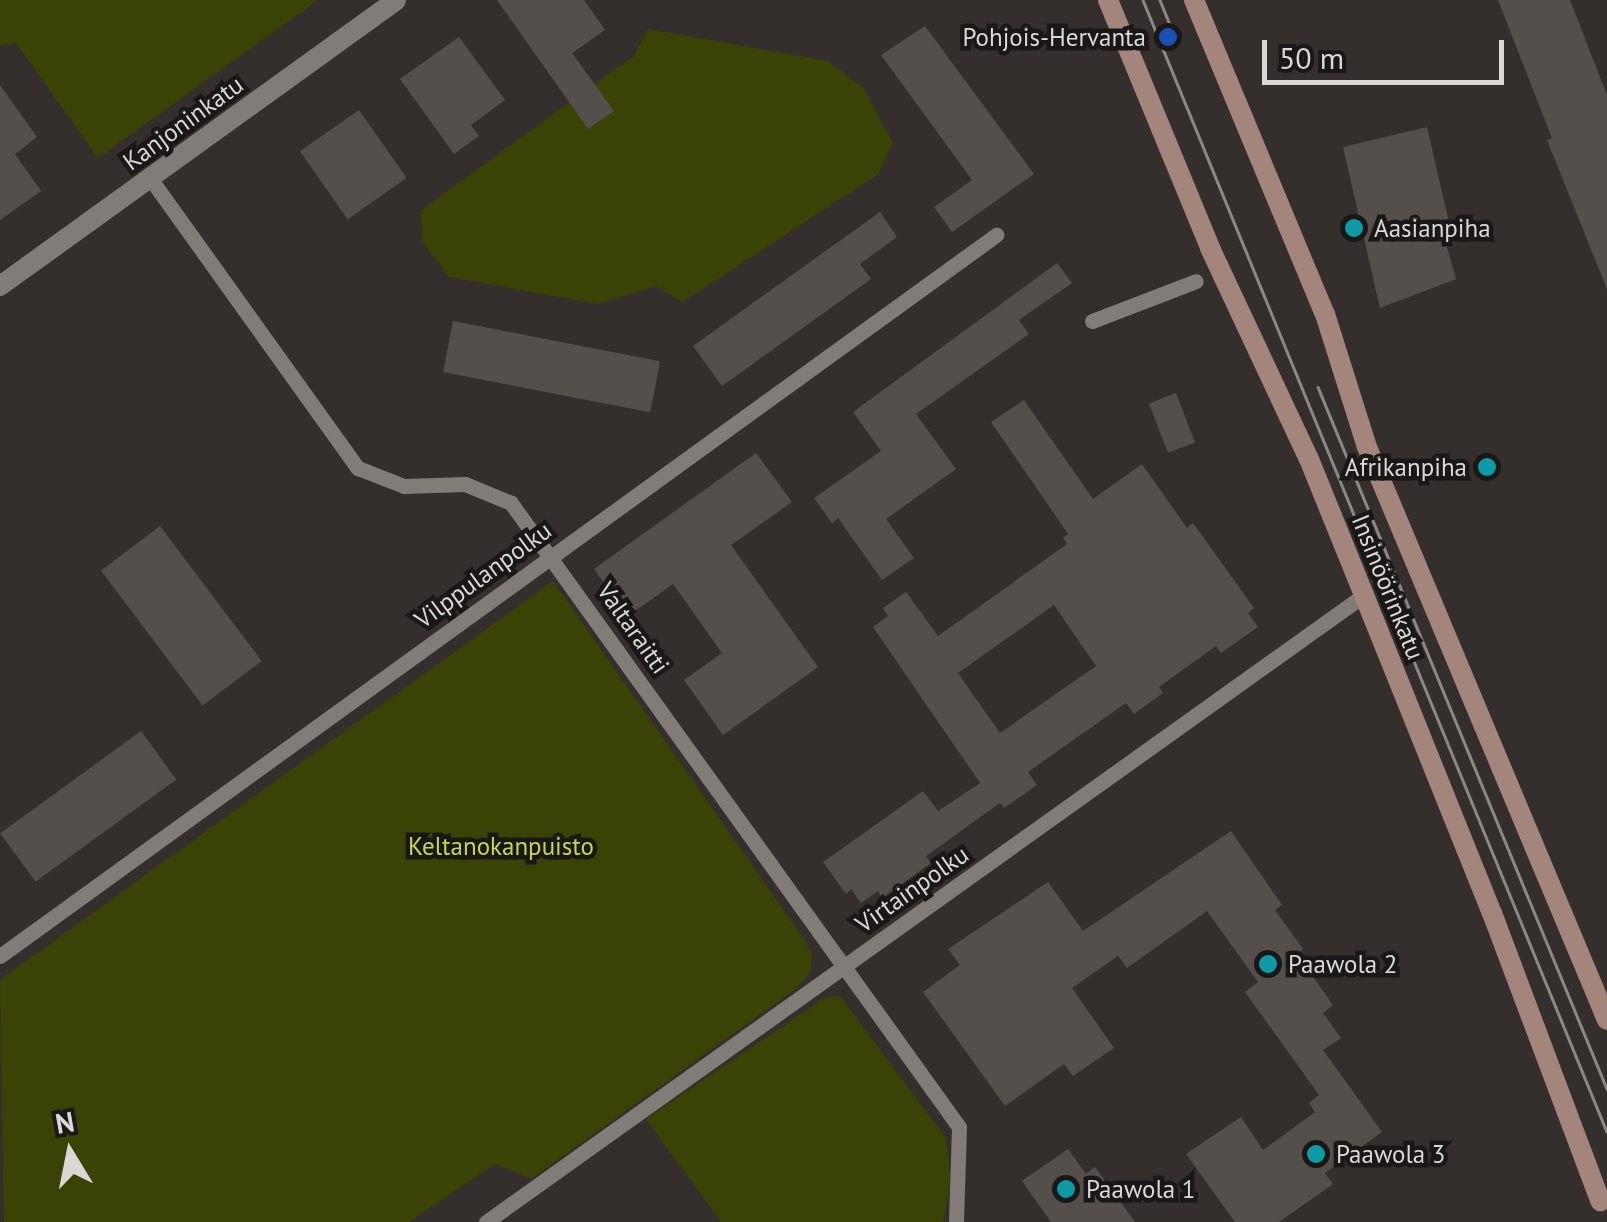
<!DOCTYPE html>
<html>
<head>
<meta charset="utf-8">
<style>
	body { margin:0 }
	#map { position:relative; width:1607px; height:1222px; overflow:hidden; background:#342f2c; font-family:"PT Sans",sans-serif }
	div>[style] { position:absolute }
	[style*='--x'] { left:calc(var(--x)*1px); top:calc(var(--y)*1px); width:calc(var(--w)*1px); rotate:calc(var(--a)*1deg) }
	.green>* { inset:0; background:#3b4205 }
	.building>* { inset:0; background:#554f4c; transform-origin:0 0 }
	.lane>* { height:15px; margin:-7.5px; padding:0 7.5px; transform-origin:7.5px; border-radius:7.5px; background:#827c79 }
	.street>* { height:20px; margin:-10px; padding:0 10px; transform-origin:10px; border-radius:10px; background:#827c79 }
	.secondary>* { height:20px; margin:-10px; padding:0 10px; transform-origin:10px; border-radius:10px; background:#a4857b }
	.tram>* { height:2.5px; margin:-1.25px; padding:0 1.25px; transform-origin:1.25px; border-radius:1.25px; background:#8c8886 }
	.dots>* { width:28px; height:28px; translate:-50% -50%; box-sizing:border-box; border:5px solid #1a1816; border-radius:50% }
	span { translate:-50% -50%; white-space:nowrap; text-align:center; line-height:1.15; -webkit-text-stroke:9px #1a1816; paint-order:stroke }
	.poi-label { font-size:25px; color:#dad7d5 }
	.right { translate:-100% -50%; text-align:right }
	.left { translate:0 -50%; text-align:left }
	.street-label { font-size:25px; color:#dad7d5 }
	.park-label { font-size:25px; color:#c5d657 }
	.north { position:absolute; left:20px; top:1102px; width:100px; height:100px; -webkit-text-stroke:8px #1a1816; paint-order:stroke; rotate:350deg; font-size:28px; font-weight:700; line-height:40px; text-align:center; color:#dad7d5 }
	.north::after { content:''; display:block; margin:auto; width:35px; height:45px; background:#dad7d5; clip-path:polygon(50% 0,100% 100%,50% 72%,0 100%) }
	.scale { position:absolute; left:1262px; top:40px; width:242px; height:45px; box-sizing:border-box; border:5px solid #dad7d5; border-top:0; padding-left:12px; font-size:30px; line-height:35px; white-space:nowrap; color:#dad7d5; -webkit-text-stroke:8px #1a1816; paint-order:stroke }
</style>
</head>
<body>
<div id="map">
	<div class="green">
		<i style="clip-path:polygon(0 0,318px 0,98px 158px,16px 43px,0 45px)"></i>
		<i style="clip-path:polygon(648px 29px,828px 61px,864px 89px,893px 143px,878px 174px,683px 302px,656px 286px,598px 304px,449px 277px,422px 241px,421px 210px,634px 56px)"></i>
		<i style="clip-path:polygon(553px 581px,804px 939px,812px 954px,811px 971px,798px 987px,531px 1179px,495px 1164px,409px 1222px,4px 1222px,0 980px)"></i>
		<i style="clip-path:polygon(840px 996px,946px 1138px,951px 1182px,943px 1222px,721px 1222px,646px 1119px,826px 997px)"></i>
	</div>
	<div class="building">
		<i style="clip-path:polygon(497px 0,584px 0,605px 30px,572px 53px,614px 111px,588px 129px)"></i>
		<i style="clip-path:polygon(1498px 0,1570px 0,1607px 95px,1607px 289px,1547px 140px,1552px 138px)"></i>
		<i style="clip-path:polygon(925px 26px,1034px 174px,952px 232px,934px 207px,972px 180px,881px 55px)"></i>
		<i style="clip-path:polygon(459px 37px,505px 100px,471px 125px,479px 136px,454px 154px,400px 79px)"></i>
		<i style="clip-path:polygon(0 85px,37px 137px,15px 154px,41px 191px,0 220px)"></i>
		<i style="left:359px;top:110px;width:83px;height:72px;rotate:55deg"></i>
		<i style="clip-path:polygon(1427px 127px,1454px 244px,1447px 247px,1456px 279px,1380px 308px,1343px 147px)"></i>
		<i style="clip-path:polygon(880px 212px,897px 237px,860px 264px,871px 279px,722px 386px,693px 346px)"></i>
		<i style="clip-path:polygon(1057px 263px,1072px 283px,1019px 320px,1029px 334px,916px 414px,956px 469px,886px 519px,914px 558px,882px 580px,838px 518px,832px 523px,814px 498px,881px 451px,853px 412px)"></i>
		<i style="left:453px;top:321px;width:211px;height:52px;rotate:11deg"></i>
		<i style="left:1176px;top:393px;width:53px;height:29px;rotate:69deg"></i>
		<i style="clip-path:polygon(evenodd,1024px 400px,1093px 499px,1142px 464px,1187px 528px,1193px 523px,1254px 608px,1248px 613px,1258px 627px,1221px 653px,1216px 646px,1159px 687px,1163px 693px,1134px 714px,1126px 703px,1028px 772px,1037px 785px,1004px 808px,1000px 803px,926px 856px,931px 863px,882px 898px,878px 891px,861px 903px,851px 889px,846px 894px,823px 862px,923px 791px,938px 811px,980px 783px,873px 627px,888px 616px,883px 608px,906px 592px,938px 636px,1067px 544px,1063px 538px,1068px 534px,991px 422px,1024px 400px,1054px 605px,1096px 666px,1000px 733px,958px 673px,1054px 605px)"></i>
		<i style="clip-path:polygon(756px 453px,792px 502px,731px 545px,818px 667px,723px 735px,684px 680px,722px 653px,673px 584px,628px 616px,594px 569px)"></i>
		<i style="left:160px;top:526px;width:169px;height:74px;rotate:53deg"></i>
		<i style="left:141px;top:731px;width:60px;height:174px;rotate:54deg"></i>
		<i style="clip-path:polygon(1231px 831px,1282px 905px,1275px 910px,1303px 949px,1297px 954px,1333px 1005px,1323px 1013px,1341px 1038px,1323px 1050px,1382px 1132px,1325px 1173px,1333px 1184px,1279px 1222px,1235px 1222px,1186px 1154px,1241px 1117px,1263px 1150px,1315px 1112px,1309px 1103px,1319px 1095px,1245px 992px,1258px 982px,1207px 911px,1127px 968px,1118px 956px,1072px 988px,1114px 1048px,1073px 1076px,1064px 1064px,1005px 1106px,923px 992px,960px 965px,948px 949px,1048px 882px,1083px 931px)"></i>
		<i style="clip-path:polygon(1068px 1149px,1086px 1174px,1095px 1167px,1135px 1222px,1051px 1222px,1022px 1181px)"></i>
	</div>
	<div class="lane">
		<i style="--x:150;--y:178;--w:357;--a:54.4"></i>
		<i style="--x:358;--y:468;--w:49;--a:21.4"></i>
		<i style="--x:404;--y:486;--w:61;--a:-1.9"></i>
		<i style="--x:465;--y:484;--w:50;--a:22.4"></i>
		<i style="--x:511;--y:503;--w:768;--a:54.32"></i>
		<i style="--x:959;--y:1127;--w:95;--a:91.8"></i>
		<i style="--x:1092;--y:321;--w:111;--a:-21"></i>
		<i style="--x:0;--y:956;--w:1230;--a:-35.9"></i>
		<i style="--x:486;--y:1222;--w:1079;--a:-35.53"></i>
	</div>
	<div class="street">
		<i style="--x:0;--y:286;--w:488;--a:-35.8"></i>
	</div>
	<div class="secondary">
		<i style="--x:1108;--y:0;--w:268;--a:67.6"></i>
		<i style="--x:1210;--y:248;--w:233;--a:64.9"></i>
		<i style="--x:1309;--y:459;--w:147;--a:68"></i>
		<i style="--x:1364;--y:595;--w:343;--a:68.1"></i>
		<i style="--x:1492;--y:913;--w:308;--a:69.4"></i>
		<i style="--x:1194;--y:0;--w:340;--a:67.4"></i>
		<i style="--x:1325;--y:314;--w:139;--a:72.5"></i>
		<i style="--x:1367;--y:447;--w:621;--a:67.27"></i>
	</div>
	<div class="tram">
		<i style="--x:1143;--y:0;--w:1223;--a:67.71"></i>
		<i style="--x:1160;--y:0;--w:38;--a:68"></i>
		<i style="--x:1318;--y:387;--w:759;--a:67.62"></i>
	</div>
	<div class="dots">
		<i style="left:1168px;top:37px;background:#1a4fb4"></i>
		<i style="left:1354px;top:228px;background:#0f9aa8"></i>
		<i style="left:1487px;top:467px;background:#0f9aa8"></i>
		<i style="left:1268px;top:964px;background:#0f9aa8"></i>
		<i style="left:1316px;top:1154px;background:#0f9aa8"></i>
		<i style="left:1066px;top:1189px;background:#0f9aa8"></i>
	</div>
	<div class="poi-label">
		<span class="right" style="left:1146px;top:37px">Pohjois-Hervanta</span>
		<span class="left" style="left:1374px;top:228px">Aasianpiha</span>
		<span class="right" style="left:1467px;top:467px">Afrikanpiha</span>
		<span class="left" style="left:1288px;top:964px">Paawola 2</span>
		<span class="left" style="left:1336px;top:1154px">Paawola 3</span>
		<span class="left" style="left:1086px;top:1189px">Paawola 1</span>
	</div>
	<div class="street-label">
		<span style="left:183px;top:123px;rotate:-36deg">Kanjoninkatu</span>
		<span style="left:483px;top:575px;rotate:-36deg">Vilppulanpolku</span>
		<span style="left:1388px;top:587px;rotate:68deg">Insinöörinkatu</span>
		<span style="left:633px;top:628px;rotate:55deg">Valtaraitti</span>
		<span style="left:912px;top:889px;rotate:-35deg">Virtainpolku</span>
	</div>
	<div class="park-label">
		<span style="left:501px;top:846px">Keltanokanpuisto</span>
	</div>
	<div class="north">N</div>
	<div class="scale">50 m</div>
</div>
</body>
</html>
